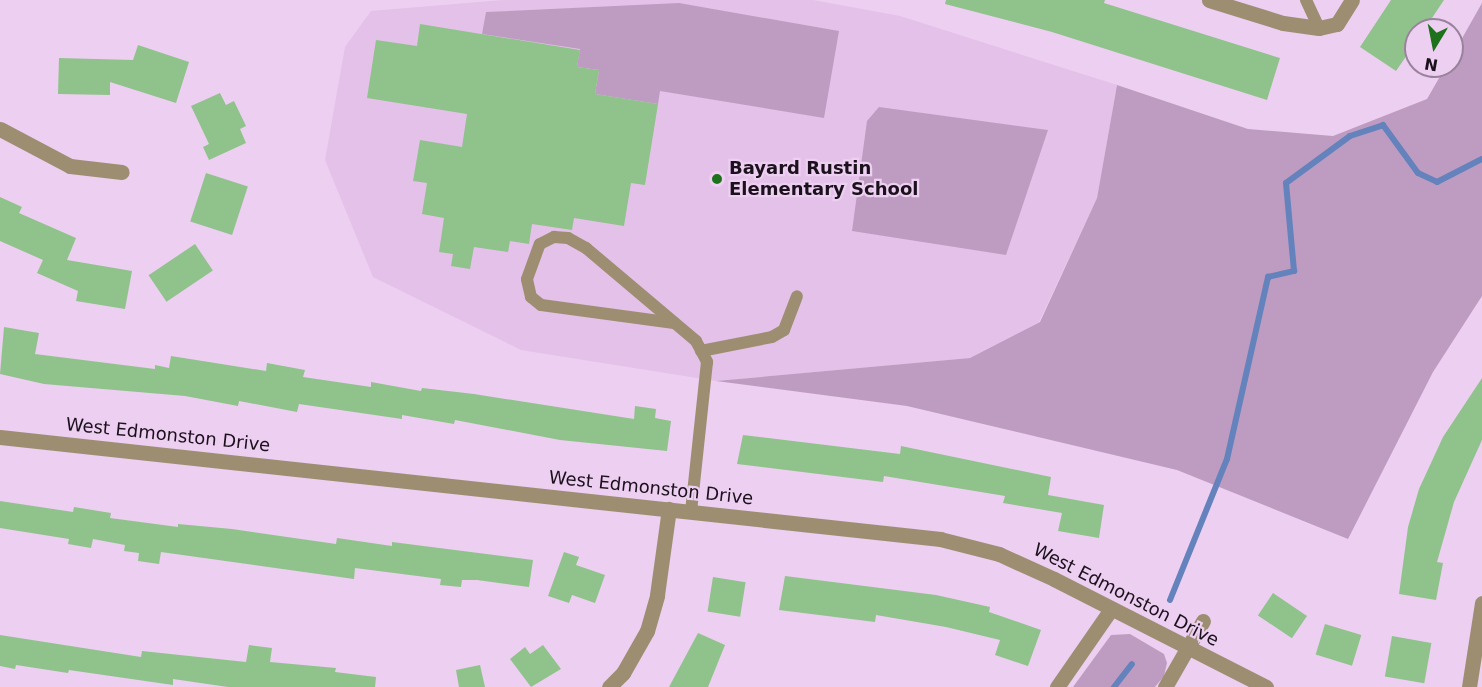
<!DOCTYPE html>
<html>
<head>
<meta charset="utf-8">
<style>
	body { margin:0 }
	#map { position:relative; width:1482px; height:687px; overflow:hidden; background:#edcff1; font-family:"DejaVu Sans",sans-serif }
	div>[style] { position:absolute }
	[style*='--x'] { left:calc(var(--x)*1px); top:calc(var(--y)*1px); width:calc(var(--w)*1px); rotate:calc(var(--a)*1deg) }
	.built>* { inset:0; background:#e4c1e8 }
	.green>* { inset:0; background:#be9cc2 }
	.stream>* { height:6px; margin:-3px; padding:0 3px; transform-origin:3px; border-radius:3px; background:#6482bc }
	.building>* { inset:0; background:#8fc38b; transform-origin:0 0 }
	.service>* { height:12px; margin:-6px; padding:0 6px; transform-origin:6px; border-radius:6px; background:#9d8e72 }
	.minor>* { height:15px; margin:-7.5px; padding:0 7.5px; transform-origin:7.5px; border-radius:7.5px; background:#9d8e72 }
	.tertiary>* { height:15px; margin:-7.5px; padding:0 7.5px; transform-origin:7.5px; border-radius:7.5px; background:#9d8e72 }
	.dots>* { width:16px; height:16px; translate:-50% -50%; box-sizing:border-box; border:3px solid #edcff1; border-radius:50% }
	span { translate:-50% -50%; white-space:nowrap; text-align:center; line-height:1.15; -webkit-text-stroke:4.5px #edcff1; paint-order:stroke }
	.poi-label { font-size:18px; color:#1b111c; font-weight:700 }
	.left { translate:0 -50%; text-align:left }
	.street-label { font-size:18px; color:#1b111c }
	.north { position:absolute; left:1404px; top:18px; width:60px; height:60px; box-sizing:border-box; background:#edcff1; border:2px solid #99839c; border-radius:50%; rotate:190deg; font-size:16px; font-weight:700; line-height:24px; text-align:center; color:#1b111c }
	.north::after { content:''; display:block; margin:auto; width:21px; height:27px; background:#1e721c; clip-path:polygon(50% 0,100% 100%,50% 72%,0 100%) }
</style>
</head>
<body>
<div id="map">
	<div class="built">
		<i style="clip-path:polygon(503px 0,813px 0,900px 16px,1117px 85px,1097px 198px,1039px 322px,970px 358px,716px 381px,521px 350px,373px 277px,325px 160px,345px 47px,371px 11px)"></i>
	</div>
	<div class="green">
		<i style="clip-path:polygon(679px 3px,839px 31px,824px 118px,660px 91px,658px 104px,595px 94px,599px 70px,577px 67px,580px 49px,482px 34px,486px 12px)"></i>
		<i style="clip-path:polygon(1482px 3px,1482px 296px,1433px 372px,1348px 539px,1177px 470px,907px 406px,716px 381px,970px 358px,1040px 322px,1097px 198px,1117px 85px,1248px 129px,1333px 136px,1427px 99px,1446px 66px,1452px 66px,1452px 56px)"></i>
		<i style="clip-path:polygon(879px 107px,1048px 130px,1006px 255px,852px 231px,867px 121px)"></i>
		<i style="clip-path:polygon(1130px 634px,1164px 654px,1167px 663px,1164px 676px,1155px 687px,1073px 687px,1111px 635px)"></i>
	</div>
	<div class="stream">
		<i style="--x:1170;--y:600;--w:152;--a:-68"></i>
		<i style="--x:1227;--y:459;--w:187;--a:-77.3"></i>
		<i style="--x:1268;--y:277;--w:27;--a:-13"></i>
		<i style="--x:1294;--y:271;--w:88;--a:-95.2"></i>
		<i style="--x:1286;--y:183;--w:79;--a:-36.3"></i>
		<i style="--x:1350;--y:136;--w:35;--a:-18"></i>
		<i style="--x:1383;--y:125;--w:59;--a:53.9"></i>
		<i style="--x:1418;--y:173;--w:21;--a:25"></i>
		<i style="--x:1437;--y:182;--w:51;--a:-27.1"></i>
		<i style="--x:1114;--y:687;--w:29;--a:-52"></i>
	</div>
	<div class="building">
		<i style="clip-path:polygon(946px 0,1105px 0,1104px 3px,1280px 58px,1267px 100px,1052px 32px,945px 4px)"></i>
		<i style="clip-path:polygon(1391px 0,1444px 0,1424px 30px,1416px 30px,1416px 42px,1396px 71px,1360px 47px)"></i>
		<i style="clip-path:polygon(420px 24px,580px 50px,577px 67px,599px 70px,595px 94px,658px 104px,645px 185px,631px 183px,624px 226px,574px 218px,572px 230px,532px 224px,529px 244px,510px 241px,508px 252px,474px 247px,470px 269px,451px 266px,453px 254px,439px 252px,444px 218px,422px 214px,427px 183px,413px 181px,420px 140px,462px 147px,467px 114px,367px 98px,376px 40px,417px 46px)"></i>
		<i style="clip-path:polygon(138px 45px,189px 62px,176px 103px,110px 82px,110px 95px,58px 94px,59px 58px,133px 60px)"></i>
		<i style="clip-path:polygon(220px 93px,226px 105px,234px 101px,246px 126px,240px 129px,246px 143px,209px 160px,203px 147px,209px 144px,191px 106px)"></i>
		<i style="left:206px;top:173px;width:44px;height:51px;rotate:18deg"></i>
		<i style="clip-path:polygon(0 197px,22px 207px,19px 213px,76px 238px,67px 260px,132px 271px,125px 309px,76px 301px,78px 291px,37px 273px,43px 260px,0 241px)"></i>
		<i style="left:195px;top:244px;width:32px;height:56px;rotate:56deg"></i>
		<i style="clip-path:polygon(4px 327px,39px 333px,35px 354px,155px 369px,155px 365px,169px 368px,171px 356px,266px 371px,267px 363px,305px 370px,303px 377px,371px 387px,371px 382px,421px 391px,422px 388px,474px 394px,634px 419px,635px 406px,656px 409px,655px 418px,671px 421px,667px 451px,560px 440px,455px 420px,454px 424px,402px 415px,402px 419px,299px 404px,297px 412px,239px 401px,238px 406px,185px 396px,44px 384px,0 374px)"></i>
		<i style="clip-path:polygon(1482px 378px,1482px 440px,1454px 502px,1437px 562px,1443px 563px,1436px 600px,1399px 594px,1408px 527px,1419px 489px,1443px 437px)"></i>
		<i style="clip-path:polygon(743px 435px,900px 454px,901px 446px,1051px 477px,1048px 495px,1104px 505px,1099px 538px,1058px 531px,1062px 513px,1003px 503px,1005px 496px,884px 476px,883px 482px,737px 464px)"></i>
		<i style="clip-path:polygon(0 501px,73px 512px,74px 507px,111px 513px,110px 518px,178px 527px,178px 524px,232px 529px,336px 544px,337px 538px,392px 546px,392px 542px,533px 560px,529px 587px,477px 580px,462px 580px,461px 587px,440px 585px,441px 579px,355px 568px,354px 579px,161px 552px,159px 564px,138px 561px,139px 553px,124px 551px,125px 545px,93px 539px,91px 548px,68px 544px,69px 539px,0 528px)"></i>
		<i style="clip-path:polygon(564px 552px,579px 557px,576px 565px,605px 575px,595px 603px,572px 595px,569px 603px,548px 596px)"></i>
		<i style="clip-path:polygon(785px 576px,936px 595px,990px 607px,989px 612px,1041px 630px,1028px 666px,995px 655px,1000px 640px,946px 627px,876px 615px,875px 622px,779px 610px)"></i>
		<i style="left:713px;top:577px;width:33px;height:35px;rotate:9deg"></i>
		<i style="left:1273px;top:593px;width:41px;height:27px;rotate:34deg"></i>
		<i style="left:1325px;top:624px;width:38px;height:32px;rotate:17deg"></i>
		<i style="clip-path:polygon(698px 633px,725px 645px,708px 687px,669px 687px)"></i>
		<i style="clip-path:polygon(0 635px,141px 657px,142px 651px,246px 662px,249px 645px,272px 648px,270px 662px,336px 668px,335px 672px,376px 677px,375px 687px,228px 687px,173px 679px,173px 685px,69px 670px,68px 673px,16px 665px,15px 669px,0 666px)"></i>
		<i style="left:1392px;top:636px;width:40px;height:41px;rotate:10deg"></i>
		<i style="clip-path:polygon(543px 645px,561px 669px,531px 687px,510px 659px,525px 647px,530px 654px)"></i>
		<i style="clip-path:polygon(480px 665px,485px 687px,459px 687px,456px 670px)"></i>
	</div>
	<div class="service">
		<i style="--x:1306;--y:0;--w:31;--a:65"></i>
		<i style="--x:674;--y:323;--w:134;--a:-172.3"></i>
		<i style="--x:541;--y:305;--w:13;--a:-141"></i>
		<i style="--x:531;--y:297;--w:18;--a:-103"></i>
		<i style="--x:527;--y:279;--w:37;--a:-70"></i>
		<i style="--x:540;--y:244;--w:16;--a:-27"></i>
		<i style="--x:554;--y:237;--w:14;--a:4"></i>
		<i style="--x:568;--y:238;--w:21;--a:29"></i>
		<i style="--x:586;--y:248;--w:144;--a:40.2"></i>
		<i style="--x:696;--y:341;--w:24;--a:62"></i>
		<i style="--x:707;--y:362;--w:150;--a:96.1"></i>
		<i style="--x:701;--y:351;--w:72;--a:-11.2"></i>
		<i style="--x:772;--y:337;--w:14;--a:-30"></i>
		<i style="--x:784;--y:330;--w:36;--a:-69"></i>
	</div>
	<div class="minor">
		<i style="--x:1209;--y:0;--w:77;--a:17.3"></i>
		<i style="--x:1283;--y:23;--w:36;--a:8"></i>
		<i style="--x:1319;--y:28;--w:18;--a:-13"></i>
		<i style="--x:1337;--y:24;--w:28;--a:-58"></i>
		<i style="--x:0;--y:129;--w:79;--a:27.9"></i>
		<i style="--x:70;--y:166;--w:52;--a:6.6"></i>
		<i style="--x:609;--y:687;--w:20;--a:-45"></i>
		<i style="--x:623;--y:673;--w:48;--a:-60.3"></i>
		<i style="--x:647;--y:631;--w:37;--a:-74"></i>
		<i style="--x:657;--y:595;--w:87;--a:-82.1"></i>
		<i style="--x:1057;--y:687;--w:95;--a:-55.3"></i>
		<i style="--x:1165;--y:687;--w:76;--a:-60.1"></i>
		<i style="--x:1469;--y:687;--w:85;--a:-81.2"></i>
	</div>
	<div class="tertiary">
		<i style="--x:0;--y:437;--w:946;--a:6.19"></i>
		<i style="--x:940;--y:539;--w:61;--a:14.3"></i>
		<i style="--x:999;--y:554;--w:60;--a:24.4"></i>
		<i style="--x:1054;--y:579;--w:238;--a:27"></i>
	</div>
	<div class="dots">
		<i style="left:717px;top:179px;background:#1e721c"></i>
	</div>
	<div class="poi-label">
		<span class="left" style="left:729px;top:179px">Bayard Rustin<br>Elementary School</span>
	</div>
	<div class="street-label">
		<span style="left:168px;top:435px;rotate:6deg">West Edmonston Drive</span>
		<span style="left:651px;top:488px;rotate:6deg">West Edmonston Drive</span>
		<span style="left:1126px;top:595px;rotate:27deg">West Edmonston Drive</span>
	</div>
	<div class="north">N</div>
</div>
</body>
</html>
